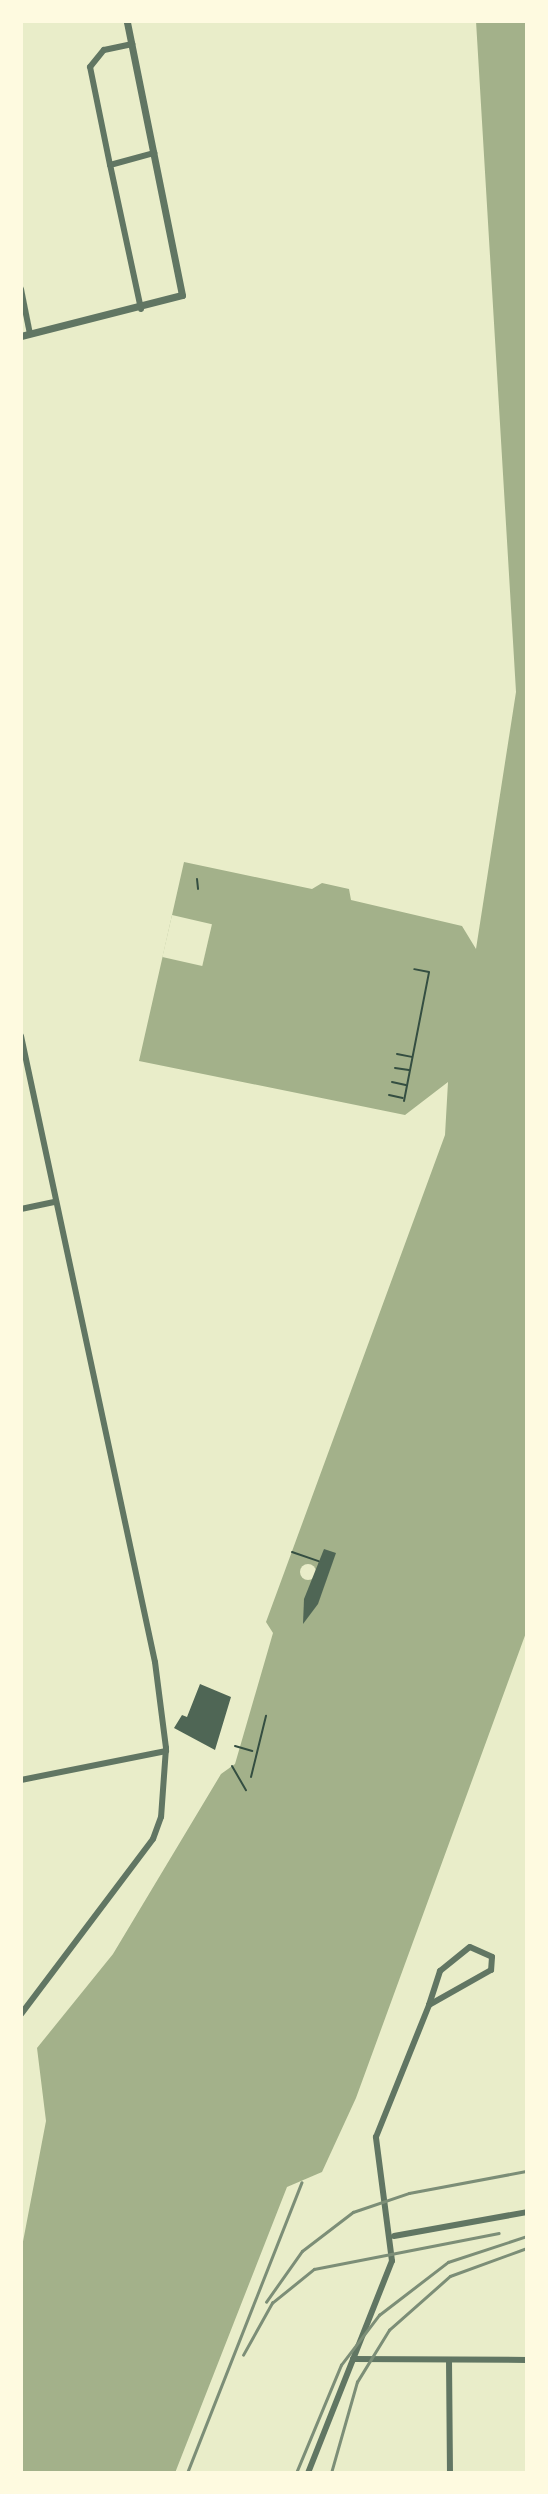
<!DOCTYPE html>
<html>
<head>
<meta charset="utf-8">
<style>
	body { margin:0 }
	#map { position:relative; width:548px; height:2494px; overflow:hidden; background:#e9edc9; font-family:"Space Grotesk",sans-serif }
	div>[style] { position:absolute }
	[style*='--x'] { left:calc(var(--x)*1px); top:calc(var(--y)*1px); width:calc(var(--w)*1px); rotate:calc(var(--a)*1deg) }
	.water>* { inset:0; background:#a3b18a }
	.pier>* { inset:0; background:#e9edc9; transform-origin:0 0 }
	.round { border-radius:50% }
	.building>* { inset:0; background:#4f6655 }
	.path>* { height:2px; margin:-1px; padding:0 1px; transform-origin:1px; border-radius:1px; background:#344e41 }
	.minor>* { height:6px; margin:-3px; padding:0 3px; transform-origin:3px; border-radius:3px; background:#617663 }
	.tertiary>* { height:7px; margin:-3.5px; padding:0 3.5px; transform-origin:3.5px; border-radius:3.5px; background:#617663 }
	.rail>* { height:2.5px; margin:-1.25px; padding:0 1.25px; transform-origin:1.25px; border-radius:1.25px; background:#7c8e77 }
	span { translate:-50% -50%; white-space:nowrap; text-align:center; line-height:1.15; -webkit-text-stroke:7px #fefae0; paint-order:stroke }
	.frame { position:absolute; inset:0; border:23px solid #fefae0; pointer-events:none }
</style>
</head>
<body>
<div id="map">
	<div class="water">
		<i style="clip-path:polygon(476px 21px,527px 21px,527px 1630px,356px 2098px,322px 2172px,287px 2187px,175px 2473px,21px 2473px,21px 2252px,46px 2121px,37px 2048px,113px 1954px,221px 1774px,235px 1764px,273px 1633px,266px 1622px,445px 1135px,448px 1082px,405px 1115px,139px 1061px,184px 862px,312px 889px,322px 883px,349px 889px,351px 900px,462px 926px,476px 949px,516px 692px)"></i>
	</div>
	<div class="pier">
		<i style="left:172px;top:915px;width:41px;height:43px;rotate:13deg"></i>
		<i class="round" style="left:300px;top:1564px;width:16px;height:16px"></i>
	</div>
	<div class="building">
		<i style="clip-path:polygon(324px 1549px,336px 1553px,318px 1604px,303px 1624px,304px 1599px)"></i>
		<i style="clip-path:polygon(200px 1684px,231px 1697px,215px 1750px,174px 1728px,182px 1715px,187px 1717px)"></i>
	</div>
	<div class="path">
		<i style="--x:197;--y:879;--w:10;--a:84"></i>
		<i style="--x:397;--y:1054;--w:15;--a:11"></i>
		<i style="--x:395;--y:1068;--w:14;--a:8"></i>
		<i style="--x:392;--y:1082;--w:14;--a:12"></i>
		<i style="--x:389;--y:1095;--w:14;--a:12"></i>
		<i style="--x:404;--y:1101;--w:131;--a:-79"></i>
		<i style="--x:429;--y:972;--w:15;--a:-169"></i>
		<i style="--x:292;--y:1552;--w:28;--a:19"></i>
		<i style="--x:235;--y:1746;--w:18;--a:16"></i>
		<i style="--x:232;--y:1766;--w:28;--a:60"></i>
		<i style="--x:251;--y:1777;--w:63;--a:-76.2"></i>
	</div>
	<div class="minor">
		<i style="--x:110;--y:165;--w:100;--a:-101.5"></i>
		<i style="--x:90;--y:67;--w:22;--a:-51"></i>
		<i style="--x:104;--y:50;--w:29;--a:-12"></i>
		<i style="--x:21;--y:289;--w:46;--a:78.7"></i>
		<i style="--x:141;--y:309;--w:147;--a:-102.1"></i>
		<i style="--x:110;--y:165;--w:46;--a:-15.3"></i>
		<i style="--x:21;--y:1036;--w:640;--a:77.92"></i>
		<i style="--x:155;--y:1662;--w:87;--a:82.7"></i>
		<i style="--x:166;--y:1748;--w:69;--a:94.1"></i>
		<i style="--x:161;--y:1817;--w:23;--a:110"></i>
		<i style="--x:153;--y:1839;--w:219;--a:127"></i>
		<i style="--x:21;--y:1209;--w:35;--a:-12"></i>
		<i style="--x:21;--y:1780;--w:148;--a:-11.3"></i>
		<i style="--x:470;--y:1947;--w:24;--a:24"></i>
		<i style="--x:492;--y:1957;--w:13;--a:94"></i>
		<i style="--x:491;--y:1970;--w:71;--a:150.6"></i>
		<i style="--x:429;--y:2005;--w:36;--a:-72"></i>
		<i style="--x:440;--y:1971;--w:38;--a:-39"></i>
		<i style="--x:394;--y:2236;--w:135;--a:-10.2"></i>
		<i style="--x:353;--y:2359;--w:174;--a:0.3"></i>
		<i style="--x:449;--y:2360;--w:113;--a:89.5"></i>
		<i style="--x:308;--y:2473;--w:228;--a:-68.4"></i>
		<i style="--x:392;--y:2261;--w:125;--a:-97.4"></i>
		<i style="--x:376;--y:2137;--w:142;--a:-68.1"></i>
	</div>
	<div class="tertiary">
		<i style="--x:21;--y:336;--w:166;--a:-14.3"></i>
		<i style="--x:182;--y:295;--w:279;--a:-101.4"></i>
	</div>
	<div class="rail">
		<i style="--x:266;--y:2302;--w:62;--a:-54.8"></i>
		<i style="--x:302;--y:2251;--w:64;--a:-37.4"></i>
		<i style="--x:353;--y:2212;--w:59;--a:-18.7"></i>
		<i style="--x:409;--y:2193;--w:120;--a:-10.6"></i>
		<i style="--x:243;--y:2355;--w:60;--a:-60.9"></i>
		<i style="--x:272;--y:2303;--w:54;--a:-39"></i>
		<i style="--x:314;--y:2269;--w:188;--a:-11"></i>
		<i style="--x:187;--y:2473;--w:312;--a:-68.5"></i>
		<i style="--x:296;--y:2473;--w:117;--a:-67.4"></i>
		<i style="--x:341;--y:2365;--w:63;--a:-52.8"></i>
		<i style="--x:379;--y:2315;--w:87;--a:-37.5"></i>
		<i style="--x:448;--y:2262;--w:83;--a:-18.2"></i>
		<i style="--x:331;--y:2473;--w:95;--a:-74.1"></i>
		<i style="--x:357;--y:2382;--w:61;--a:-58.4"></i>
		<i style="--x:389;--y:2330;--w:81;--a:-41.5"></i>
		<i style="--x:450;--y:2276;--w:82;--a:-20"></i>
	</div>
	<div class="frame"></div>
</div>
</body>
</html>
